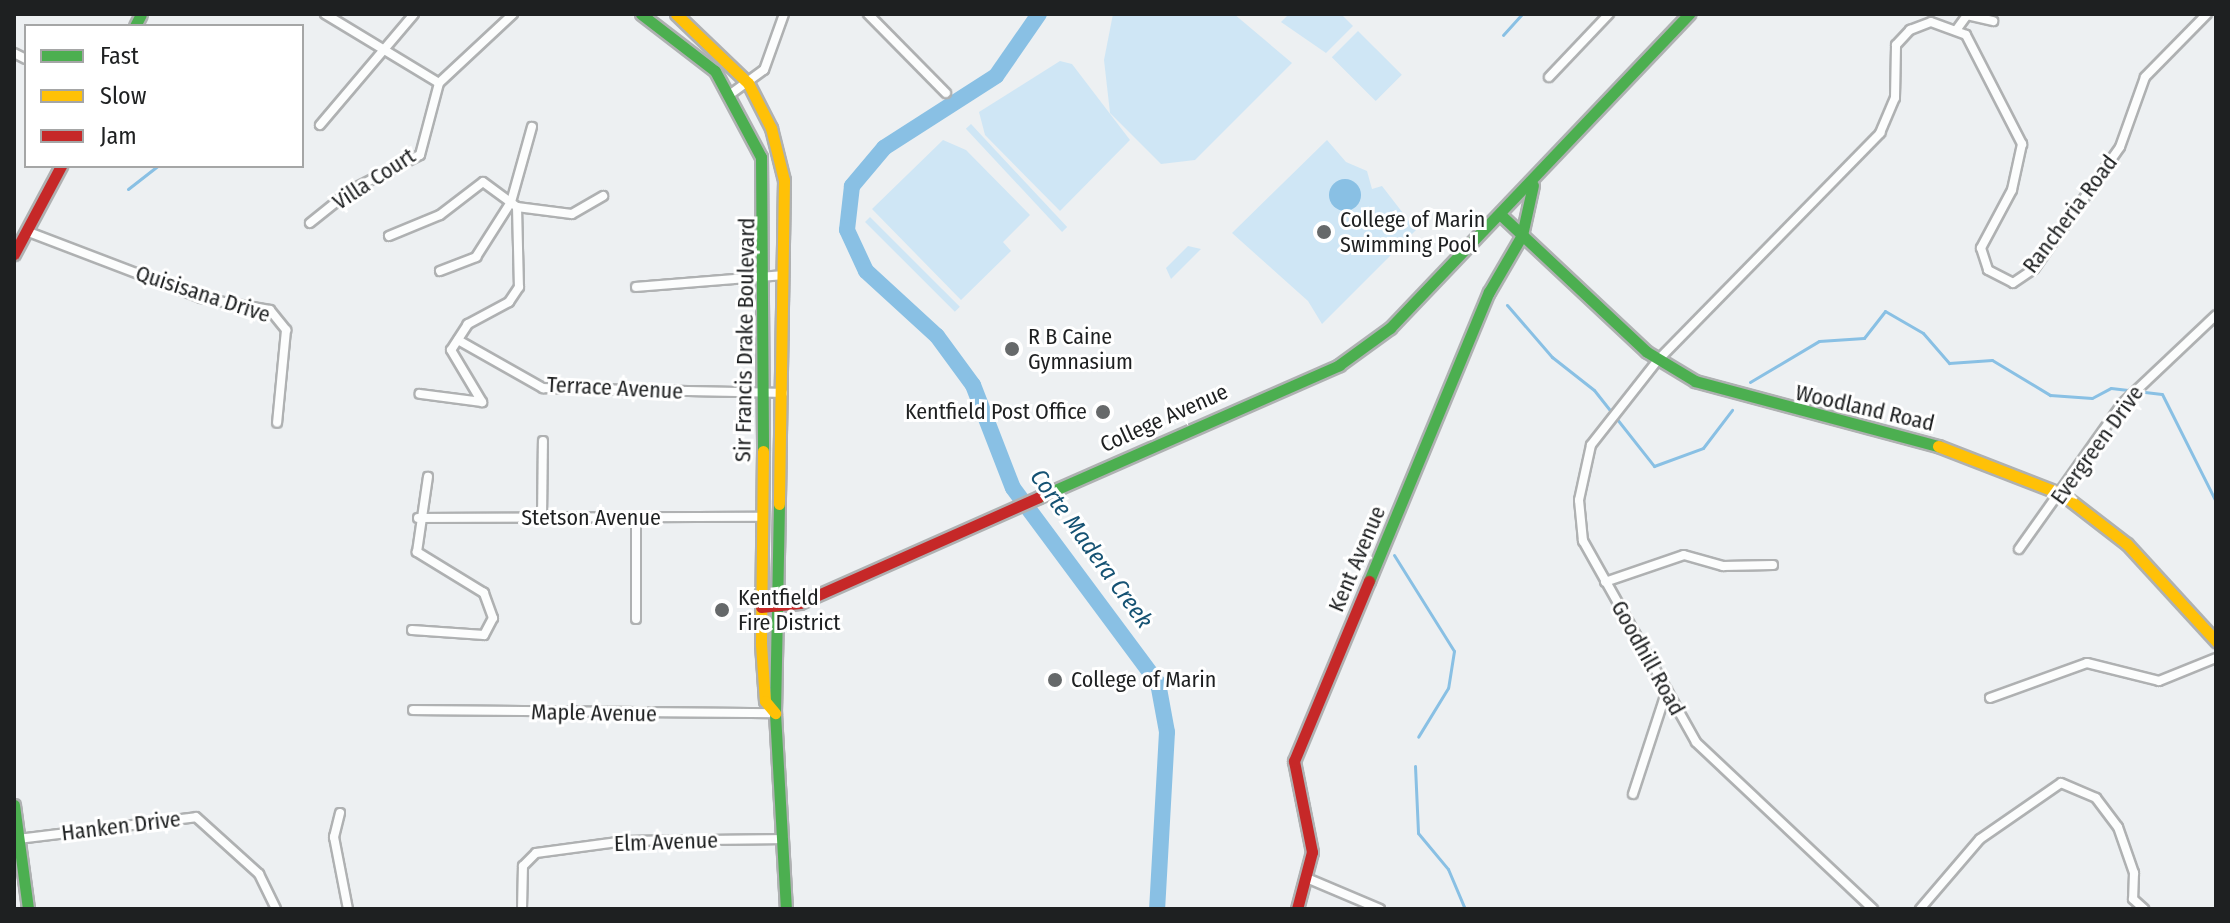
<!DOCTYPE html>
<html>
<head>
<meta charset="utf-8">
<style>
	body { margin:0 }
	#map { position:relative; width:2230px; height:923px; overflow:hidden; background:#edf0f2; font-family:"Fira Sans Condensed",sans-serif }
	div>[style] { position:absolute }
	[style*='--x'] { left:calc(var(--x)*1px); top:calc(var(--y)*1px); width:calc(var(--w)*1px); rotate:calc(var(--a)*1deg) }
	.green>* { inset:0; background:#cfe6f5; transform-origin:0 0 }
	.water>* { inset:0; background:#89c0e4 }
	.round { border-radius:50% }
	.stream>* { height:3px; margin:-1.5px; padding:0 1.5px; transform-origin:1.5px; border-radius:1.5px; background:#89c0e4 }
	.river>* { height:16px; margin:-8px; padding:0 8px; transform-origin:8px; border-radius:8px; background:#89c0e4 }
	.roads { filter:drop-shadow(2px 0 #afb1b2) drop-shadow(-2px 0 #afb1b2) drop-shadow(0 2px #afb1b2) drop-shadow(0 -2px #afb1b2) }
	.street>* { height:8px; margin:-4px; padding:0 4px; transform-origin:4px; border-radius:4px; background:#fcfdfd }
	.fast>* { height:11px; margin:-5.5px; padding:0 5.5px; transform-origin:5.5px; border-radius:5.5px; background:#4caf50 }
	.slow>* { height:11px; margin:-5.5px; padding:0 5.5px; transform-origin:5.5px; border-radius:5.5px; background:#ffc107 }
	.jam>* { height:11px; margin:-5.5px; padding:0 5.5px; transform-origin:5.5px; border-radius:5.5px; background:#c62828 }
	.dots>* { width:22px; height:22px; translate:-50% -50%; box-sizing:border-box; border:4px solid #fff; border-radius:50% }
	span { translate:-50% -50%; white-space:nowrap; text-align:center; line-height:1.15; -webkit-text-stroke:6px #fff; paint-order:stroke }
	.street-label { font-size:22px; color:#1e2021 }
	.poi-label { font-size:22px; color:#1e2021 }
	.left { translate:0 -50%; text-align:left }
	.right { translate:-100% -50%; text-align:right }
	.water-label { font-size:24px; color:#155273; font-style:italic }
	.frame { position:absolute; inset:0; border:16px solid #1e2021; pointer-events:none }
	.legend { position:absolute; left:24px; top:24px; width:280px; height:144px; box-sizing:border-box; background:#fff; border:2px solid #a5a6a6; margin:0; padding:10px 14px; list-style:none; font-size:24px; color:#1e2021 }
	.legend li { display:flex; align-items:center; gap:16px; height:40px }
	.legend b { width:40px; border:2px solid #a5a6a6 }
</style>
</head>
<body>
<div id="map">
	<div class="green">
		<i style="clip-path:polygon(1113px 14px,1234px 14px,1292px 63px,1195px 160px,1161px 164px,1110px 113px,1104px 60px)"></i>
		<i style="clip-path:polygon(1289px 14px,1341px 14px,1353px 26px,1326px 53px,1281px 22px)"></i>
		<i style="left:1358px;top:31px;width:62px;height:37px;rotate:45deg"></i>
		<i style="clip-path:polygon(1060px 61px,1072px 64px,1130px 140px,1060px 211px,985px 135px,979px 112px)"></i>
		<i style="left:971px;top:124px;width:141px;height:7px;rotate:47deg"></i>
		<i style="clip-path:polygon(943px 140px,966px 150px,1030px 215px,1003px 242px,1011px 251px,961px 300px,872px 209px)"></i>
		<i style="clip-path:polygon(1327px 140px,1346px 162px,1367px 171px,1372px 189px,1382px 186px,1416px 230px,1322px 324px,1308px 301px,1232px 233px)"></i>
		<i style="left:870px;top:217px;width:127px;height:7px;rotate:45deg"></i>
		<i style="clip-path:polygon(1188px 246px,1201px 249px,1171px 279px,1166px 268px)"></i>
	</div>
	<div class="water">
		<i class="round" style="left:1329px;top:179px;width:32px;height:32px"></i>
	</div>
	<div class="stream">
		<i style="--x:1503;--y:35;--w:28;--a:-48"></i>
		<i style="--x:128;--y:189;--w:37;--a:-38"></i>
		<i style="--x:1507;--y:305;--w:69;--a:49.1"></i>
		<i style="--x:1552;--y:357;--w:53;--a:38.2"></i>
		<i style="--x:1594;--y:390;--w:97;--a:51.7"></i>
		<i style="--x:1654;--y:466;--w:52;--a:-20.2"></i>
		<i style="--x:1703;--y:448;--w:48;--a:-52.7"></i>
		<i style="--x:1750;--y:382;--w:80;--a:-30.7"></i>
		<i style="--x:1819;--y:341;--w:45;--a:-3.8"></i>
		<i style="--x:1864;--y:338;--w:34;--a:-52"></i>
		<i style="--x:1885;--y:311;--w:44;--a:30.1"></i>
		<i style="--x:1923;--y:333;--w:40;--a:49"></i>
		<i style="--x:1949;--y:363;--w:43;--a:-4"></i>
		<i style="--x:1992;--y:360;--w:68;--a:31.1"></i>
		<i style="--x:2050;--y:395;--w:42;--a:4.1"></i>
		<i style="--x:2092;--y:398;--w:21;--a:-28"></i>
		<i style="--x:2111;--y:388;--w:51;--a:6.7"></i>
		<i style="--x:2162;--y:394;--w:121;--a:63.4"></i>
		<i style="--x:1394;--y:555;--w:113;--a:58"></i>
		<i style="--x:1454;--y:651;--w:37;--a:99"></i>
		<i style="--x:1448;--y:688;--w:57;--a:121.5"></i>
		<i style="--x:1415;--y:766;--w:67;--a:87.4"></i>
		<i style="--x:1418;--y:833;--w:47;--a:50.2"></i>
		<i style="--x:1448;--y:869;--w:43;--a:67"></i>
	</div>
	<div class="river">
		<i style="--x:1039;--y:14;--w:75;--a:124.7"></i>
		<i style="--x:996;--y:76;--w:133;--a:147.3"></i>
		<i style="--x:884;--y:148;--w:50;--a:130.1"></i>
		<i style="--x:852;--y:186;--w:44;--a:96.5"></i>
		<i style="--x:847;--y:230;--w:45;--a:65.1"></i>
		<i style="--x:866;--y:271;--w:96;--a:42.5"></i>
		<i style="--x:937;--y:336;--w:61;--a:53.7"></i>
		<i style="--x:973;--y:385;--w:110;--a:68.8"></i>
		<i style="--x:1013;--y:488;--w:243;--a:53.4"></i>
		<i style="--x:1158;--y:683;--w:50;--a:79.6"></i>
		<i style="--x:1167;--y:732;--w:177;--a:93.2"></i>
	</div>
	<div class="roads">
		<div class="street">
			<i style="--x:325;--y:14;--w:133;--a:31.2"></i>
			<i style="--x:439;--y:83;--w:101;--a:-43"></i>
			<i style="--x:868;--y:14;--w:111;--a:45.4"></i>
			<i style="--x:1957;--y:29;--w:17;--a:-54"></i>
			<i style="--x:1967;--y:15;--w:27;--a:13"></i>
			<i style="--x:14;--y:53;--w:13;--a:27"></i>
			<i style="--x:1549;--y:77;--w:87;--a:-46.4"></i>
			<i style="--x:732;--y:93;--w:39;--a:-36"></i>
			<i style="--x:764;--y:70;--w:59;--a:-70.3"></i>
			<i style="--x:320;--y:125;--w:145;--a:-49.7"></i>
			<i style="--x:517;--y:207;--w:55;--a:7.3"></i>
			<i style="--x:572;--y:214;--w:36;--a:-30"></i>
			<i style="--x:310;--y:223;--w:53;--a:-38.8"></i>
			<i style="--x:351;--y:190;--w:77;--a:-26.9"></i>
			<i style="--x:420;--y:155;--w:74;--a:-75.2"></i>
			<i style="--x:26;--y:231;--w:187;--a:20.9"></i>
			<i style="--x:201;--y:298;--w:70;--a:9.9"></i>
			<i style="--x:270;--y:310;--w:26;--a:51"></i>
			<i style="--x:286;--y:330;--w:93;--a:95.5"></i>
			<i style="--x:389;--y:236;--w:55;--a:-22.4"></i>
			<i style="--x:440;--y:215;--w:54;--a:-37.5"></i>
			<i style="--x:483;--y:182;--w:42;--a:36.3"></i>
			<i style="--x:517;--y:207;--w:80;--a:88.6"></i>
			<i style="--x:519;--y:287;--w:18;--a:124"></i>
			<i style="--x:509;--y:302;--w:47;--a:151.8"></i>
			<i style="--x:468;--y:324;--w:31;--a:123"></i>
			<i style="--x:451;--y:350;--w:61;--a:59.2"></i>
			<i style="--x:482;--y:402;--w:63;--a:-172.6"></i>
			<i style="--x:440;--y:271;--w:39;--a:-21"></i>
			<i style="--x:476;--y:257;--w:65;--a:-57.5"></i>
			<i style="--x:511;--y:202;--w:78;--a:-74.4"></i>
			<i style="--x:636;--y:287;--w:148;--a:-4.6"></i>
			<i style="--x:458;--y:340;--w:98;--a:29.5"></i>
			<i style="--x:543;--y:388;--w:240;--a:1.2"></i>
			<i style="--x:636;--y:517;--w:102;--a:90"></i>
			<i style="--x:418;--y:518;--w:344;--a:-0.2"></i>
			<i style="--x:542;--y:518;--w:77;--a:-89.3"></i>
			<i style="--x:2019;--y:549;--w:178;--a:-54.6"></i>
			<i style="--x:2122;--y:404;--w:129;--a:-43.4"></i>
			<i style="--x:1605;--y:582;--w:83;--a:-18.9"></i>
			<i style="--x:1684;--y:555;--w:41;--a:15.8"></i>
			<i style="--x:1723;--y:566;--w:50;--a:-1.1"></i>
			<i style="--x:412;--y:630;--w:72;--a:4"></i>
			<i style="--x:484;--y:635;--w:19;--a:-62"></i>
			<i style="--x:493;--y:618;--w:27;--a:-110"></i>
			<i style="--x:484;--y:593;--w:79;--a:-148.5"></i>
			<i style="--x:417;--y:552;--w:76;--a:-81.7"></i>
			<i style="--x:1990;--y:698;--w:103;--a:-19.8"></i>
			<i style="--x:2087;--y:663;--w:74;--a:14"></i>
			<i style="--x:2159;--y:681;--w:61;--a:-22"></i>
			<i style="--x:413;--y:710;--w:362;--a:0.5"></i>
			<i style="--x:1633;--y:794;--w:109;--a:-71.9"></i>
			<i style="--x:340;--y:813;--w:25;--a:104"></i>
			<i style="--x:334;--y:837;--w:73;--a:79"></i>
			<i style="--x:18;--y:839;--w:179;--a:-7"></i>
			<i style="--x:196;--y:817;--w:85;--a:42.1"></i>
			<i style="--x:259;--y:874;--w:39;--a:64"></i>
			<i style="--x:1309;--y:879;--w:77;--a:22.9"></i>
			<i style="--x:522;--y:909;--w:43;--a:-88.7"></i>
			<i style="--x:523;--y:866;--w:18;--a:-45"></i>
			<i style="--x:536;--y:853;--w:90;--a:-7.7"></i>
			<i style="--x:625;--y:841;--w:159;--a:-0.7"></i>
			<i style="--x:1873;--y:909;--w:243;--a:-136.7"></i>
			<i style="--x:1696;--y:742;--w:231;--a:-119.3"></i>
			<i style="--x:1583;--y:541;--w:41;--a:-95.6"></i>
			<i style="--x:1579;--y:500;--w:56;--a:-77.7"></i>
			<i style="--x:1591;--y:445;--w:108;--a:-51.8"></i>
			<i style="--x:1658;--y:360;--w:318;--a:-45.6"></i>
			<i style="--x:1880;--y:133;--w:38;--a:-67"></i>
			<i style="--x:1895;--y:98;--w:53;--a:-88.9"></i>
			<i style="--x:1896;--y:45;--w:21;--a:-47"></i>
			<i style="--x:1910;--y:30;--w:22;--a:-21"></i>
			<i style="--x:1931;--y:22;--w:37;--a:20"></i>
			<i style="--x:1966;--y:35;--w:123;--a:62.8"></i>
			<i style="--x:2022;--y:144;--w:47;--a:102.3"></i>
			<i style="--x:2012;--y:190;--w:66;--a:118.1"></i>
			<i style="--x:1981;--y:248;--w:23;--a:72"></i>
			<i style="--x:1988;--y:270;--w:28;--a:27"></i>
			<i style="--x:2013;--y:283;--w:25;--a:-34"></i>
			<i style="--x:2034;--y:269;--w:149;--a:-54.8"></i>
			<i style="--x:2120;--y:147;--w:74;--a:-70.3"></i>
			<i style="--x:2145;--y:77;--w:88;--a:-45.5"></i>
			<i style="--x:1920;--y:909;--w:92;--a:-49.4"></i>
			<i style="--x:1980;--y:839;--w:98;--a:-34.7"></i>
			<i style="--x:2061;--y:783;--w:38;--a:23"></i>
			<i style="--x:2096;--y:798;--w:36;--a:53"></i>
			<i style="--x:2118;--y:827;--w:49;--a:70.8"></i>
			<i style="--x:2134;--y:873;--w:26;--a:92"></i>
			<i style="--x:2133;--y:899;--w:15;--a:42"></i>
		</div>
		<div class="fast">
			<i style="--x:641;--y:14;--w:93;--a:37.6"></i>
			<i style="--x:715;--y:71;--w:98;--a:61.9"></i>
			<i style="--x:761;--y:157;--w:294;--a:89.6"></i>
			<i style="--x:135;--y:26;--w:13;--a:-63"></i>
			<i style="--x:1503;--y:217;--w:197;--a:43.2"></i>
			<i style="--x:1647;--y:352;--w:56;--a:31.1"></i>
			<i style="--x:1695;--y:381;--w:252;--a:15"></i>
			<i style="--x:1522;--y:235;--w:51;--a:-77.6"></i>
			<i style="--x:1039;--y:497;--w:328;--a:-23.7"></i>
			<i style="--x:1339;--y:365;--w:63;--a:-36"></i>
			<i style="--x:1390;--y:328;--w:434;--a:-46.4"></i>
			<i style="--x:779;--y:504;--w:209;--a:91.1"></i>
			<i style="--x:775;--y:713;--w:196;--a:86.8"></i>
			<i style="--x:1369;--y:581;--w:313;--a:-67.5"></i>
			<i style="--x:1489;--y:292;--w:66;--a:-59.9"></i>
			<i style="--x:14;--y:805;--w:105;--a:82.3"></i>
		</div>
		<div class="slow">
			<i style="--x:676;--y:14;--w:100;--a:43.8"></i>
			<i style="--x:748;--y:83;--w:51;--a:62.9"></i>
			<i style="--x:771;--y:128;--w:54;--a:76"></i>
			<i style="--x:784;--y:180;--w:324;--a:90.9"></i>
			<i style="--x:1938;--y:446;--w:133;--a:21.2"></i>
			<i style="--x:2062;--y:494;--w:82;--a:37.6"></i>
			<i style="--x:2127;--y:544;--w:132;--a:47.5"></i>
			<i style="--x:763;--y:451;--w:193;--a:90.6"></i>
			<i style="--x:761;--y:644;--w:57;--a:86"></i>
			<i style="--x:765;--y:701;--w:16;--a:50"></i>
		</div>
		<div class="jam">
			<i style="--x:14;--y:254;--w:100;--a:-61.9"></i>
			<i style="--x:761;--y:607;--w:39;--a:-6"></i>
			<i style="--x:800;--y:603;--w:261;--a:-23.9"></i>
			<i style="--x:1297;--y:909;--w:59;--a:-75.3"></i>
			<i style="--x:1312;--y:852;--w:93;--a:-101.2"></i>
			<i style="--x:1294;--y:761;--w:195;--a:-67.4"></i>
		</div>
	</div>
	<div class="dots">
		<i style="left:1324px;top:232px;background:#66696a"></i>
		<i style="left:1012px;top:349px;background:#66696a"></i>
		<i style="left:1103px;top:412px;background:#66696a"></i>
		<i style="left:722px;top:610px;background:#66696a"></i>
		<i style="left:1055px;top:680px;background:#66696a"></i>
	</div>
	<div class="street-label">
		<span style="left:374px;top:179px;rotate:-33deg">Villa Court</span>
		<span style="left:2070px;top:214px;rotate:-53deg">Rancheria Road</span>
		<span style="left:203px;top:294px;rotate:18deg">Quisisana Drive</span>
		<span style="left:745px;top:340px;rotate:-89deg">Sir Francis Drake Boulevard</span>
		<span style="left:615px;top:388px;rotate:3deg">Terrace Avenue</span>
		<span style="left:1865px;top:408px;rotate:13deg">Woodland Road</span>
		<span style="left:1164px;top:418px;rotate:-24deg">College Avenue</span>
		<span style="left:2097px;top:445px;rotate:-54deg">Evergreen Drive</span>
		<span style="left:591px;top:518px">Stetson Avenue</span>
		<span style="left:1357px;top:559px;rotate:-67deg">Kent Avenue</span>
		<span style="left:1648px;top:658px;rotate:61deg">Goodhill Road</span>
		<span style="left:594px;top:713px;rotate:1deg">Maple Avenue</span>
		<span style="left:121px;top:826px;rotate:-7deg">Hanken Drive</span>
		<span style="left:666px;top:842px;rotate:-2deg">Elm Avenue</span>
	</div>
	<div class="poi-label">
		<span class="left" style="left:1340px;top:232px">College of Marin<br>Swimming Pool</span>
		<span class="left" style="left:1028px;top:349px">R B Caine<br>Gymnasium</span>
		<span class="right" style="left:1087px;top:412px">Kentfield Post Office</span>
		<span class="left" style="left:738px;top:610px">Kentfield<br>Fire District</span>
		<span class="left" style="left:1071px;top:680px">College of Marin</span>
	</div>
	<div class="water-label">
		<span style="left:1091px;top:549px;rotate:54deg">Corte Madera Creek</span>
	</div>
	<div class="frame"></div>
	<ul class="legend">
	<li><b style="height:10px;background:#4caf50"></b>Fast</li>
	<li><b style="height:10px;background:#ffc107"></b>Slow</li>
	<li><b style="height:10px;background:#c62828"></b>Jam</li>
	</ul>
</div>
</body>
</html>
